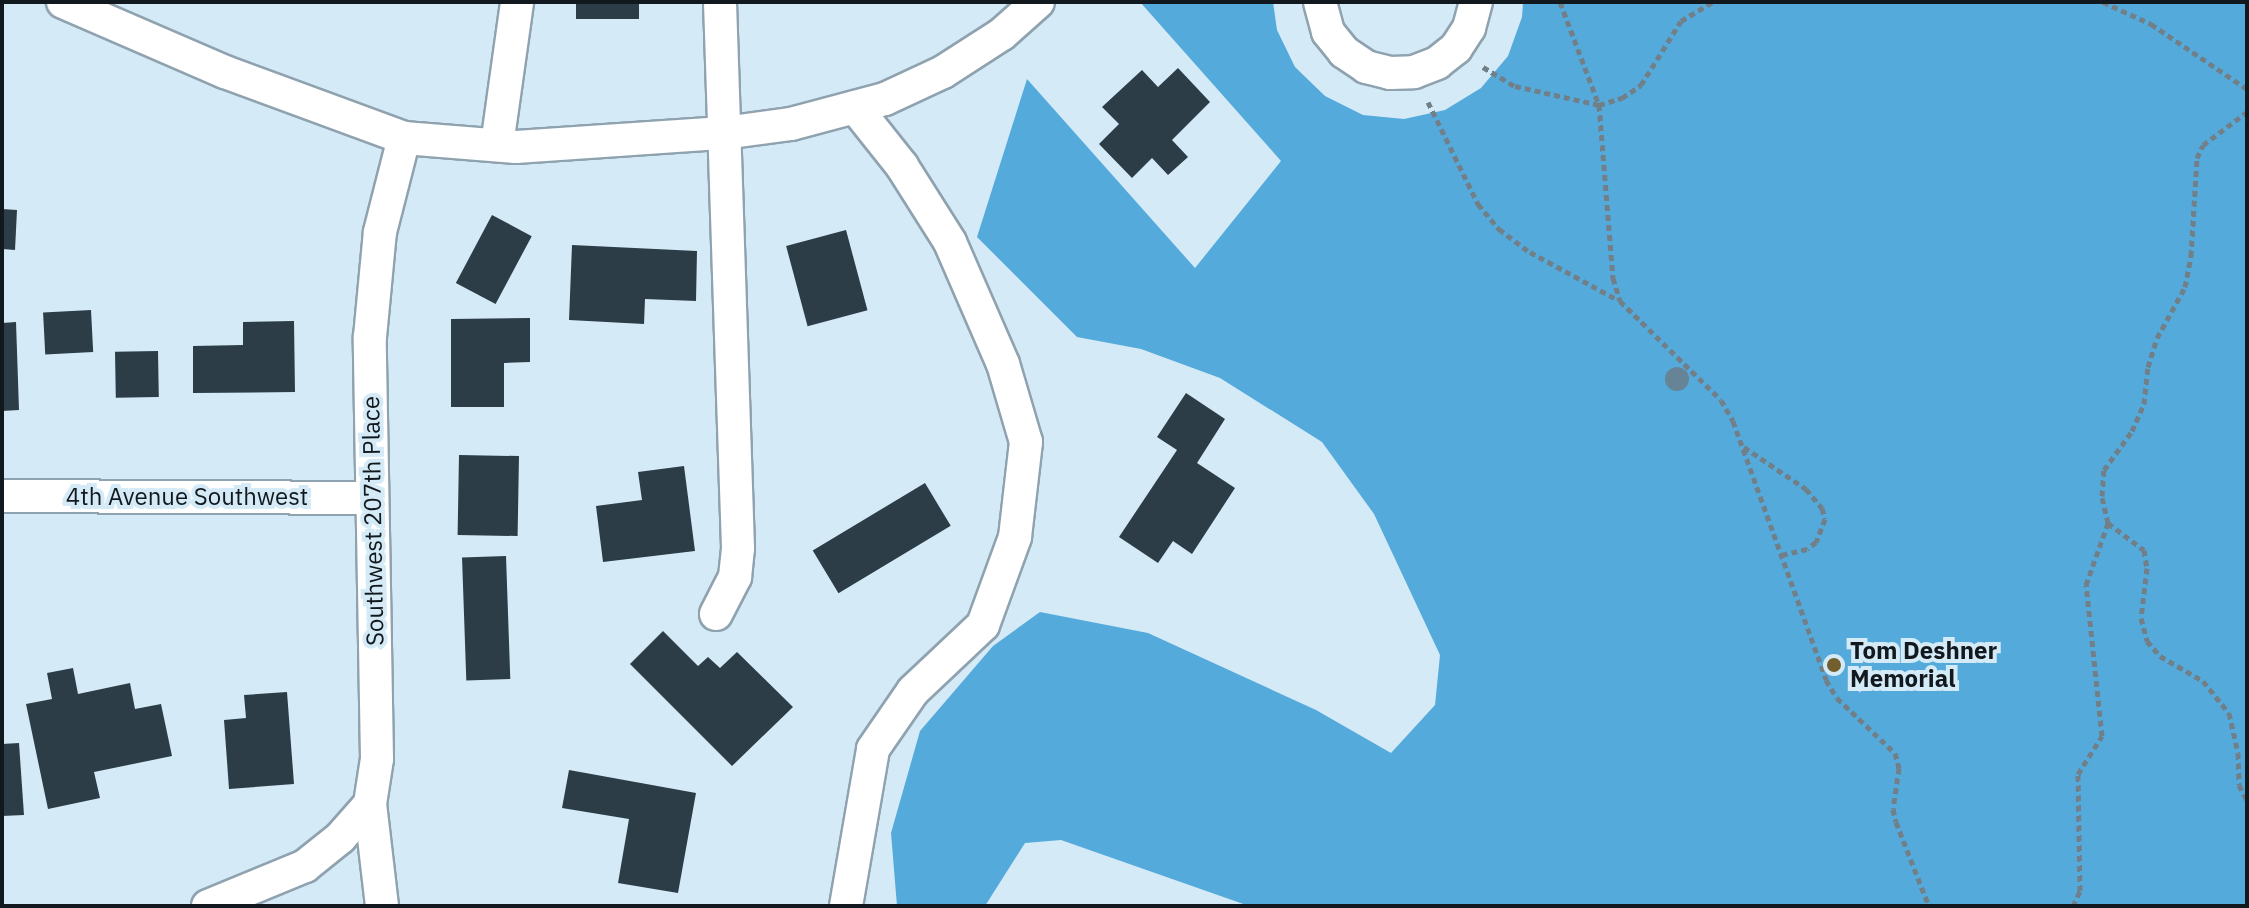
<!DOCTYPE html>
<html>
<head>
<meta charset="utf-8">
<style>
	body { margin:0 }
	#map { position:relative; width:2249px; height:908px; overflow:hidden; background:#d5eaf7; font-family:"IBM Plex Sans",sans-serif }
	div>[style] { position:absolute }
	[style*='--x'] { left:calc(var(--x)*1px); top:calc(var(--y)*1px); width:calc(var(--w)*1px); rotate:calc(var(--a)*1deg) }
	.forest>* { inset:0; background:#55aadc }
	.building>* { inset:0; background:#2c3d47; transform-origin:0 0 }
	.path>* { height:5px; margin-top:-2.5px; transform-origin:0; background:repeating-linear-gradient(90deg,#717f88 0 6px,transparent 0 10px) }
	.roads { filter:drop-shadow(2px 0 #8fa2af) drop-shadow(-2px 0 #8fa2af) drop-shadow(0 2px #8fa2af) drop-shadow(0 -2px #8fa2af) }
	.minor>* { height:32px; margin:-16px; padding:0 16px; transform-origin:16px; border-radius:16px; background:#fff }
	.trees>* { width:24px; height:24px; margin:-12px; border-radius:50%; background:#668496 }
	.dots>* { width:22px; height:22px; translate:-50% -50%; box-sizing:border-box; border:4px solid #d5eaf7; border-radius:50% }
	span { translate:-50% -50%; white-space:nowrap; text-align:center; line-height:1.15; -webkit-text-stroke:8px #d5eaf7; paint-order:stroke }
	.street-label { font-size:24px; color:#12191e }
	.poi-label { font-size:24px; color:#12191e; font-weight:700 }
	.left { translate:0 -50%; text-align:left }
	.frame { position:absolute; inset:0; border:4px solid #12191e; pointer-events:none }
</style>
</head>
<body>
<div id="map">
	<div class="forest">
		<i style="clip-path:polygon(1140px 2px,1273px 2px,1277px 30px,1295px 67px,1325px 96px,1363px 115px,1404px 119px,1445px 110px,1481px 88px,1508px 56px,1522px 17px,1523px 2px,2247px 2px,2247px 906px,1249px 906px,1061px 840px,1025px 843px,985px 906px,897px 906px,891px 833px,920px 731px,993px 646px,1040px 612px,1148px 633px,1316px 710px,1391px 753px,1435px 705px,1440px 655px,1374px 514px,1322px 442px,1220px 378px,1141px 349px,1077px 337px,977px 237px,1027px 79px,1195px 268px,1281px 161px)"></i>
	</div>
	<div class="building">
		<i style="left:576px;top:2px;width:63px;height:17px"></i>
		<i style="clip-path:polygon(1178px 68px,1210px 102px,1172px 140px,1188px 157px,1168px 175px,1152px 158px,1132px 178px,1099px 144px,1119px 124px,1102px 107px,1142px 70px,1158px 87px)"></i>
		<i style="clip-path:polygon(2px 209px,17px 210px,15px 250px,2px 249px)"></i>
		<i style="left:492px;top:215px;width:45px;height:77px;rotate:28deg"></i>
		<i style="left:846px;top:230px;width:83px;height:62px;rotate:75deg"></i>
		<i style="clip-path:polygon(572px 245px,697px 251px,696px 301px,645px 299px,644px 324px,569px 320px)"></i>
		<i style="left:91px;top:310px;width:42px;height:48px;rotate:87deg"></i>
		<i style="clip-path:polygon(530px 318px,530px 362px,504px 363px,504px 407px,451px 407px,451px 319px)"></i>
		<i style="clip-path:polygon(294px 321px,295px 392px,193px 393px,193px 346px,243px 345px,243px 322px)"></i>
		<i style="clip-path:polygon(16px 322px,19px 410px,2px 411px,2px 323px)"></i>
		<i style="left:158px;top:351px;width:46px;height:43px;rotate:89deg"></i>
		<i style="clip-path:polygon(1186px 393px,1225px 419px,1197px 463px,1235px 488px,1192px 554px,1173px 541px,1158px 563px,1119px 537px,1177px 450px,1157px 437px)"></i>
		<i style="left:459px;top:455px;width:60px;height:80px;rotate:1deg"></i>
		<i style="clip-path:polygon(684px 466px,695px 551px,603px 562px,596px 506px,642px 500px,638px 472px)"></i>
		<i style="left:925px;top:483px;width:50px;height:131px;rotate:59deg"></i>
		<i style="left:506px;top:556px;width:123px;height:44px;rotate:88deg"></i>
		<i style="clip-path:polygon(663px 631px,698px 666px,708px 657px,720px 668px,737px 652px,793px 707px,732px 766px,630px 664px)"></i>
		<i style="clip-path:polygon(73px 668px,78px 694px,130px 683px,135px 709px,161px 704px,172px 756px,94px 772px,100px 798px,48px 809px,26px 704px,52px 699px,47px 673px)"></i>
		<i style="clip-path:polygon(287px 692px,294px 784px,229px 789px,224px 720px,246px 718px,244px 695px)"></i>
		<i style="clip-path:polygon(19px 743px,24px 815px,2px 816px,2px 744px)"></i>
		<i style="clip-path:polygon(569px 770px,696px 793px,678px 893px,618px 883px,629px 819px,562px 808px)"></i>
	</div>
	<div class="path">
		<i style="--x:1560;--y:2;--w:110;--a:69.3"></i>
		<i style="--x:1599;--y:105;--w:174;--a:85.4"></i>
		<i style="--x:1613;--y:278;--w:24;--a:73"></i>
		<i style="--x:1620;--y:301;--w:141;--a:44.4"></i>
		<i style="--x:1721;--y:400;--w:24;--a:60"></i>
		<i style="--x:1733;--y:421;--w:275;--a:70.2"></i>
		<i style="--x:1826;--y:680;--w:21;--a:59"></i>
		<i style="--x:1837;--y:698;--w:80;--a:43.5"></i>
		<i style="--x:1895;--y:753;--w:16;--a:75"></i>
		<i style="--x:1899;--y:768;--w:41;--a:98.3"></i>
		<i style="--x:1893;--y:809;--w:13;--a:77"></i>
		<i style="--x:1896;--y:822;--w:90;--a:68.6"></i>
		<i style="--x:2103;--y:2;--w:53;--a:24.6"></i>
		<i style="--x:2151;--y:24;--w:116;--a:34.1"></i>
		<i style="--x:1483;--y:67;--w:37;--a:31"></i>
		<i style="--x:1515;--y:86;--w:86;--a:12.7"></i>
		<i style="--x:1599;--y:105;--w:24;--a:-17"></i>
		<i style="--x:1622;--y:98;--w:23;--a:-34"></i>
		<i style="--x:1641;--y:85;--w:75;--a:-58"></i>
		<i style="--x:1681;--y:21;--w:37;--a:-31"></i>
		<i style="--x:1428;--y:102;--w:114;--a:63.9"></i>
		<i style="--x:1478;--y:204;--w:33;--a:50"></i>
		<i style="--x:1499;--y:229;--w:39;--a:37"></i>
		<i style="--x:1530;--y:252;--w:100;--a:28.6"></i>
		<i style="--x:1744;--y:447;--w:75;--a:34.1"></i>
		<i style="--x:1806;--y:489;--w:25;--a:50"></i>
		<i style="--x:1822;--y:508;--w:11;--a:75"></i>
		<i style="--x:1825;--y:519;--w:25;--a:111"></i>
		<i style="--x:1816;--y:542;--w:11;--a:142"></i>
		<i style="--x:1807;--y:549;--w:27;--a:167"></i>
		<i style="--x:2108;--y:523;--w:45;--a:36.9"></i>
		<i style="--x:2144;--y:550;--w:18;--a:81"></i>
		<i style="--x:2147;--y:568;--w:50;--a:96.8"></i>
		<i style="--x:2141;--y:618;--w:24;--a:75"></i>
		<i style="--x:2147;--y:641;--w:20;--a:49"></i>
		<i style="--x:2160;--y:656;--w:50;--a:30.2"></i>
		<i style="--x:2203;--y:681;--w:41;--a:50.9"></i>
		<i style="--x:2229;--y:713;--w:41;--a:77.3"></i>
		<i style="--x:2238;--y:753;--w:32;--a:88"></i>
		<i style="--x:2239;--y:785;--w:17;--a:62"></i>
		<i style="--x:2073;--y:906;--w:17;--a:-65"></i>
		<i style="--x:2080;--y:891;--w:117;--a:-91"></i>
		<i style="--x:2078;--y:774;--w:45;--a:-57.7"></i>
		<i style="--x:2102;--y:736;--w:152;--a:-96"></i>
		<i style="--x:2086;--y:585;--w:66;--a:-70.5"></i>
		<i style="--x:2108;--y:523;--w:28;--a:-103"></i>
		<i style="--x:2102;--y:496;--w:26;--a:-86"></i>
		<i style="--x:2104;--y:470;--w:48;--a:-54.3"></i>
		<i style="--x:2132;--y:431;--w:30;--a:-66"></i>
		<i style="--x:2144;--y:404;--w:37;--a:-84"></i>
		<i style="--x:2148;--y:367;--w:30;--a:-73"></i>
		<i style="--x:2157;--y:338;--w:58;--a:-61.2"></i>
		<i style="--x:2185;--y:287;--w:32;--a:-79"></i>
		<i style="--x:2191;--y:256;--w:98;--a:-86.5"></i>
		<i style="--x:2197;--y:158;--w:14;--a:-65"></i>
		<i style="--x:2203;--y:145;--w:55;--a:-36.9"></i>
	</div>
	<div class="roads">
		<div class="minor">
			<i style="--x:63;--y:2;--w:176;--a:23.4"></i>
			<i style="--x:225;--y:72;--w:191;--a:20.2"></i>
			<i style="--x:404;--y:138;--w:112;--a:4.6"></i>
			<i style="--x:516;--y:147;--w:208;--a:-3.9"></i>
			<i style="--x:724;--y:133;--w:68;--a:-7.7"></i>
			<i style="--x:791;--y:124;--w:97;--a:-14.9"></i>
			<i style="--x:885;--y:99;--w:64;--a:-25"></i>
			<i style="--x:943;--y:72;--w:70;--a:-32.8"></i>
			<i style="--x:1002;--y:34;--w:48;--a:-41.6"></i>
			<i style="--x:1320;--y:2;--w:31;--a:75"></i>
			<i style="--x:1328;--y:32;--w:26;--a:51"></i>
			<i style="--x:1344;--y:52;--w:27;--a:34"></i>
			<i style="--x:1366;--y:67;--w:25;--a:14"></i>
			<i style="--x:1390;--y:73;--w:24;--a:-2"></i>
			<i style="--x:1414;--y:72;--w:25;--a:-21"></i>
			<i style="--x:1437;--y:63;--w:24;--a:-38"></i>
			<i style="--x:1456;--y:48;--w:24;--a:-57"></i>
			<i style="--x:1469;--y:28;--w:27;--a:-75"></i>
			<i style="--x:497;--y:145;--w:144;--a:-82"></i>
			<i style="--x:2;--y:496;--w:370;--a:0.3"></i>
			<i style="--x:716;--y:614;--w:42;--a:-62.8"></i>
			<i style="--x:735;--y:577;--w:29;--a:-84"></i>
			<i style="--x:738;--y:548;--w:546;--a:-91.89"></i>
			<i style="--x:208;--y:906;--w:105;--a:-22.4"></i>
			<i style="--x:305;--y:866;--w:45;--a:-38.7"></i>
			<i style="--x:340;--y:838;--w:45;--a:-48.6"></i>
			<i style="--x:382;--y:906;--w:103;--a:-96.7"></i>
			<i style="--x:370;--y:804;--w:46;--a:-81.2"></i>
			<i style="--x:377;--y:759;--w:422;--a:-91"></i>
			<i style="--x:370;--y:337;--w:105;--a:-84.6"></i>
			<i style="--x:380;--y:232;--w:97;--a:-75.7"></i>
			<i style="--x:846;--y:906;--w:159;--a:-80.2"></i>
			<i style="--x:873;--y:749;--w:70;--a:-55.4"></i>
			<i style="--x:913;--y:691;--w:96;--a:-43.3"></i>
			<i style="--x:983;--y:625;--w:94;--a:-70"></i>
			<i style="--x:1015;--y:537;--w:96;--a:-83.4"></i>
			<i style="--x:1026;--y:442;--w:81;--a:-106.4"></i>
			<i style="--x:1003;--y:364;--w:133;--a:-113.5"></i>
			<i style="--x:950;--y:242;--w:90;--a:-122.3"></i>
			<i style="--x:902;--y:166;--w:75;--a:-128.5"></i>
		</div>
	</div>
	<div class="trees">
		<i style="left:1677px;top:379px"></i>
	</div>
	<div class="dots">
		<i style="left:1834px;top:665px;background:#735e2d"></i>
	</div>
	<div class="street-label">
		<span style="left:187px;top:497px">4th Avenue Southwest</span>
		<span style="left:373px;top:521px;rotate:-91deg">Southwest 207th Place</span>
	</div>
	<div class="poi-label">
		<span class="left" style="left:1850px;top:665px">Tom Deshner<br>Memorial</span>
	</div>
	<div class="frame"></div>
</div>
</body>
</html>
